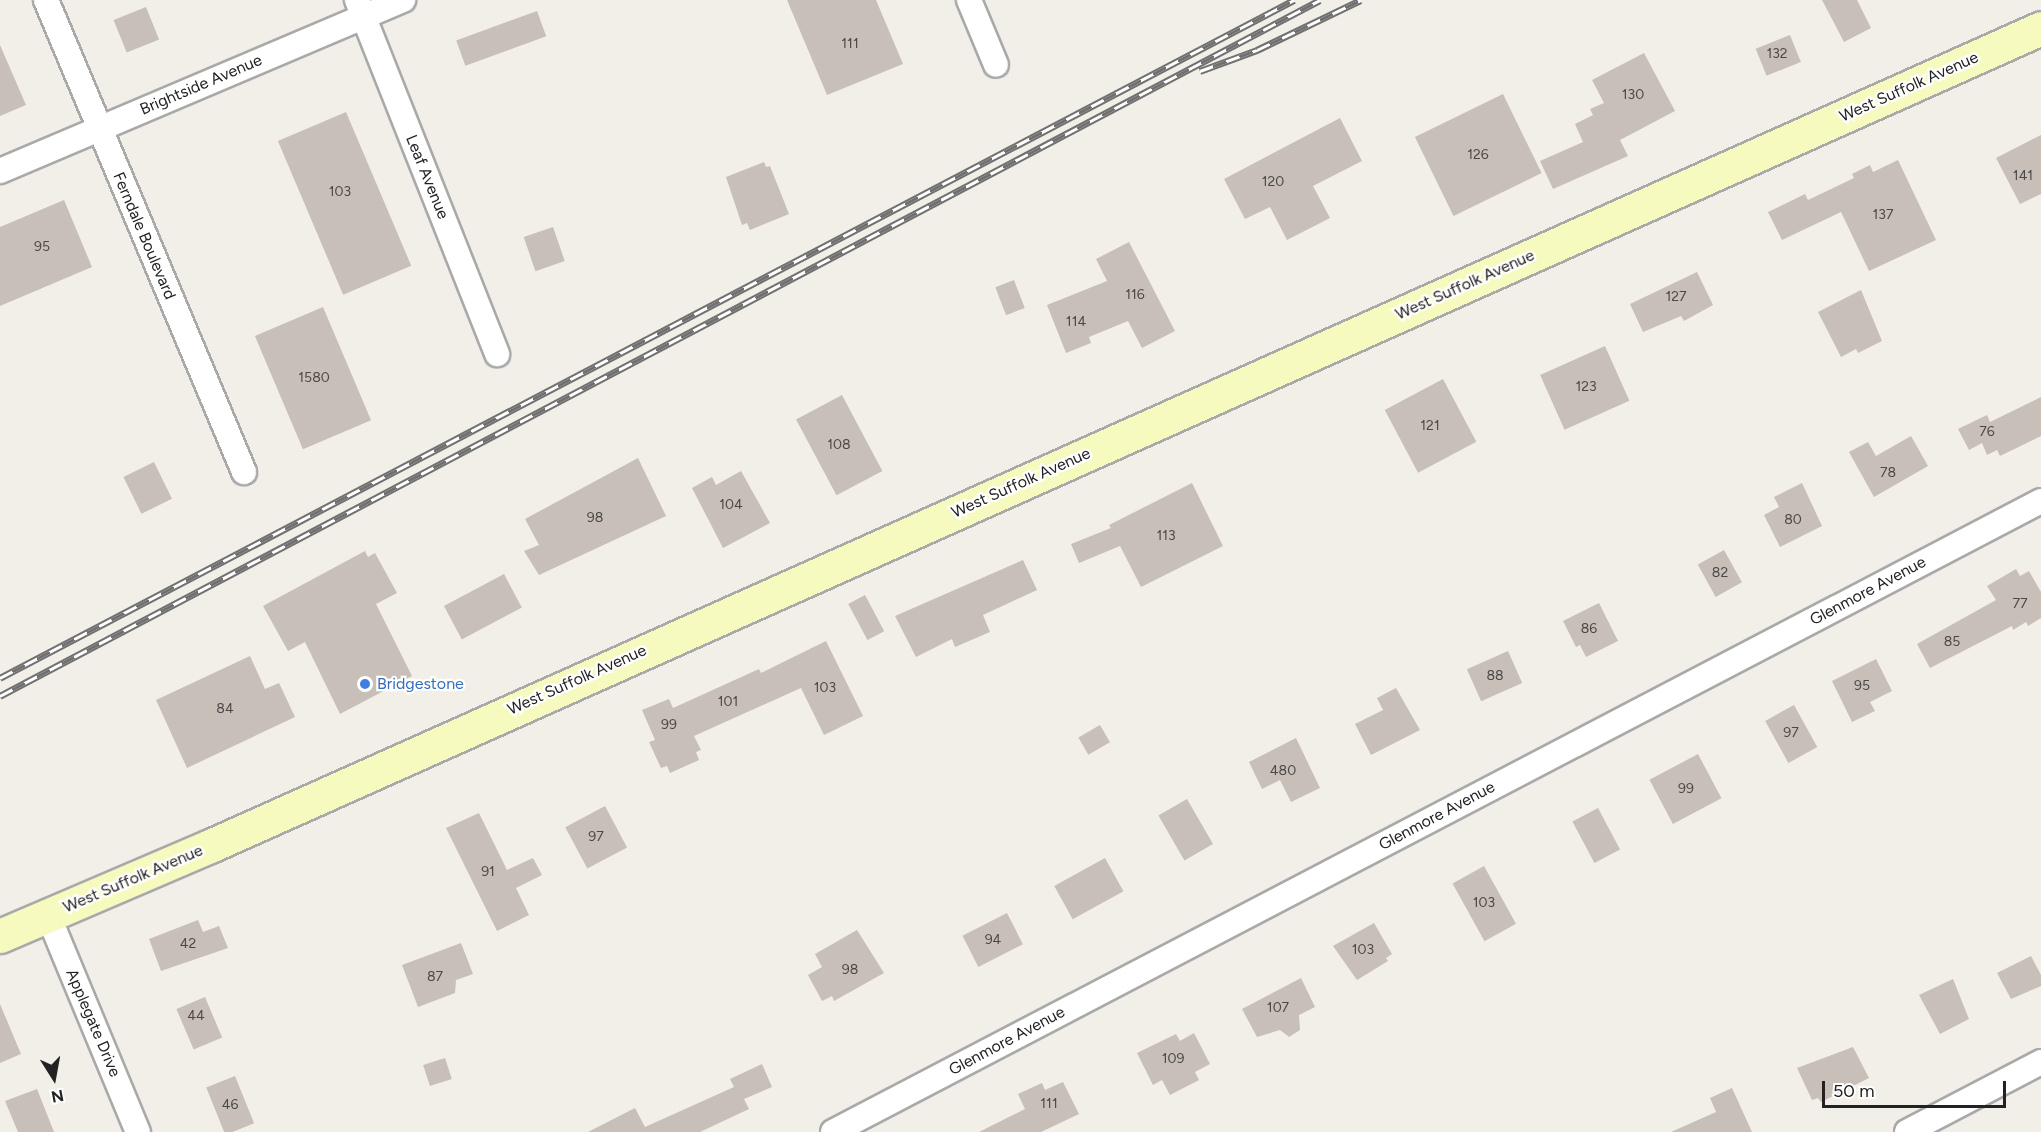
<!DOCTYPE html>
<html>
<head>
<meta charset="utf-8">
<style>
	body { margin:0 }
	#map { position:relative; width:2041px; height:1132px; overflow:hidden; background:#f2efe9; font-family:Figtree,sans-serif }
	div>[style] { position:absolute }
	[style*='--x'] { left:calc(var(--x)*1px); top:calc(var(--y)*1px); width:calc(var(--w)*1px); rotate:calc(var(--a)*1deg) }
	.building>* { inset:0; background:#c7bfb8; transform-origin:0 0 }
	.roads { filter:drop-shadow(2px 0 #a9a9a9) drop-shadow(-2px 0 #a9a9a9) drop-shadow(0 2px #a9a9a9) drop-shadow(0 -2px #a9a9a9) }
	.street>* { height:24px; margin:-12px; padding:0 12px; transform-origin:12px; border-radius:12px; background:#fff }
	.secondary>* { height:33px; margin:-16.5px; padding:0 16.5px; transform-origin:16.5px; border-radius:16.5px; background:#f7fabf }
	.rail>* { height:7px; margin-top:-3.5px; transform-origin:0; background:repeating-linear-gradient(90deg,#fff 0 14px,#707070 0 28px); box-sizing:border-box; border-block:2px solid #707070 }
	.dots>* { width:16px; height:16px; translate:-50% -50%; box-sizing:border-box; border:3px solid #fff; border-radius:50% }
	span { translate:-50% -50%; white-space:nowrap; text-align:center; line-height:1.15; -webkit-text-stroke:4.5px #fff; paint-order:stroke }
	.number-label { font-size:14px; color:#4b4948 }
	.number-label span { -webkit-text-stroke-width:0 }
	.street-label { font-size:16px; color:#222 }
	.shop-label { font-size:16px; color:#366cbe }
	.left { translate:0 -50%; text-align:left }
	.north { position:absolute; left:24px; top:1048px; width:60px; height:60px; -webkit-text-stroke:4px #fff; paint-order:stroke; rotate:169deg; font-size:16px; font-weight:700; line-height:24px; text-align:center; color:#222 }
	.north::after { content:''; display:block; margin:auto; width:21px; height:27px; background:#222; clip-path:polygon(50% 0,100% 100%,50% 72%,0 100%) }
	.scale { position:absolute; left:1822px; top:1081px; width:184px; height:27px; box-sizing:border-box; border:3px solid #222; border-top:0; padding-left:8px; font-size:18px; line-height:21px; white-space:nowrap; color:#222; -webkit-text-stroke:4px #fff; paint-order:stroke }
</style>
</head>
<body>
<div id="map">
	<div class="building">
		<i style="clip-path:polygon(787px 0,876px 0,903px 64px,827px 95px)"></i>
		<i style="clip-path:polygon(1822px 0,1857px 0,1871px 28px,1844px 42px)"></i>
		<i style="left:146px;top:7px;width:35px;height:35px;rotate:68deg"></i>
		<i style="left:537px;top:11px;width:27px;height:86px;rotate:70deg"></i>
		<i style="left:1790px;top:35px;width:29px;height:37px;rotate:68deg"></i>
		<i style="clip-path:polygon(0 45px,26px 105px,0 116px)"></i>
		<i style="clip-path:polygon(1644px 53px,1675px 111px,1620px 140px,1628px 156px,1553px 189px,1540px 161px,1583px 142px,1575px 124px,1593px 115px,1590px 109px,1604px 103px,1592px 80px)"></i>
		<i style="left:1503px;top:94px;width:88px;height:98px;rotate:64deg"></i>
		<i style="left:346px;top:112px;width:167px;height:74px;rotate:67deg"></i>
		<i style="clip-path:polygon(1340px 118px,1362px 161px,1313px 186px,1330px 218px,1287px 240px,1270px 207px,1245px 219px,1224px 179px)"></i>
		<i style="clip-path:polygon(2041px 135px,2041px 194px,2020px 204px,1996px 158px)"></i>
		<i style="clip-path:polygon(1898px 160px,1936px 240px,1869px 271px,1841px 212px,1782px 240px,1768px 212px,1805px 194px,1808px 200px,1854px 178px,1852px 174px,1870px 165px,1873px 172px)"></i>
		<i style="clip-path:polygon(764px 162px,766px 167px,770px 166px,789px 214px,750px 230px,747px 223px,742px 225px,726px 177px)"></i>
		<i style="clip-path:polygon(64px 200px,92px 267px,0 306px,0 227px)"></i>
		<i style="left:553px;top:227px;width:36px;height:31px;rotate:71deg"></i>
		<i style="clip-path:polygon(1129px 242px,1175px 331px,1142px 348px,1128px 321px,1089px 337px,1091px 343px,1066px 353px,1047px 305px,1107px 281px,1096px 259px)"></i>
		<i style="clip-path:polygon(1697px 272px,1713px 305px,1684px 321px,1681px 316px,1643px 332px,1630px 304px)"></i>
		<i style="left:1014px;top:280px;width:30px;height:20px;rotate:69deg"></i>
		<i style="clip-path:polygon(1861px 290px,1882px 341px,1858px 353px,1856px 349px,1841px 357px,1818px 312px)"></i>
		<i style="left:323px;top:307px;width:123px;height:74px;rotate:67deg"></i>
		<i style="left:1605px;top:346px;width:60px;height:71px;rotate:66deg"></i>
		<i style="left:1443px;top:379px;width:71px;height:66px;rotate:62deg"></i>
		<i style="left:842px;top:395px;width:86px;height:52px;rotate:62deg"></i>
		<i style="clip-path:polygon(2041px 397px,2041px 436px,2000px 456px,1997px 450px,1987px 455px,1982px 443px,1969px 450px,1958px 429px,1987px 415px,1990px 422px)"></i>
		<i style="clip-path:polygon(1911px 436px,1928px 466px,1874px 497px,1849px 452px,1868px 442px,1876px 456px)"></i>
		<i style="clip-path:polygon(638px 458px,666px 516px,539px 575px,524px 551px,539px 545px,525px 519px)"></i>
		<i style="left:154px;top:462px;width:41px;height:34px;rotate:64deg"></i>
		<i style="clip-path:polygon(741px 471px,770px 523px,723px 548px,692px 488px,712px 477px,716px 485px)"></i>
		<i style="clip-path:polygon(1192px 483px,1223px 546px,1141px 587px,1120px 546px,1079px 563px,1071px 544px,1111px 528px,1109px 525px)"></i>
		<i style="clip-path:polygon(1802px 483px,1822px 526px,1780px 547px,1764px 515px,1779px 507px,1774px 497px)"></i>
		<i style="left:1724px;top:550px;width:37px;height:30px;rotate:61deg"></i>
		<i style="clip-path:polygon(365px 551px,368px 557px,375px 553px,397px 593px,376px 604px,412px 676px,340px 714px,305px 642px,288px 651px,263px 606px)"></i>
		<i style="clip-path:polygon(1023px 560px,1037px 590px,983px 615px,990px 632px,955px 647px,952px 639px,916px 657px,895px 616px)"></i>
		<i style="clip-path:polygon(2016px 569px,2020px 576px,2029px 571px,2041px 592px,2041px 618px,2028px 626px,2026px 622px,2013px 630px,2012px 626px,1930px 668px,1917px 644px,1996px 600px,1987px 586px)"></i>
		<i style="left:504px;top:574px;width:38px;height:68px;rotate:62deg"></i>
		<i style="left:865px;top:595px;width:41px;height:19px;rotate:62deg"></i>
		<i style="clip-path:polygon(1599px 603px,1618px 641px,1586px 657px,1580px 645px,1576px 647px,1563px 621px)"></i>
		<i style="clip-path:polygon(826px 641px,863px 716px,824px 735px,801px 688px,694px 736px,701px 750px,696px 752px,699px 760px,670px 773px,667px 766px,661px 768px,649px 742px,655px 740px,642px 710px,669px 699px,673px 708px,759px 669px,761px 673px)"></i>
		<i style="left:1508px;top:651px;width:35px;height:45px;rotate:66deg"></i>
		<i style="clip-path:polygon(250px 656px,265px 689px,279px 683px,295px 717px,187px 768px,156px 700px)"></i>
		<i style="clip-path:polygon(1876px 659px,1892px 691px,1870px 702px,1875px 711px,1852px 722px,1832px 681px)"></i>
		<i style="clip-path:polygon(1396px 688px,1420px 730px,1371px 755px,1355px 724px,1383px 710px,1377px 698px)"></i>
		<i style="left:1794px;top:705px;width:48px;height:33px;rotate:61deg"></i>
		<i style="left:1100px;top:725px;width:20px;height:25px;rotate:60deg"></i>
		<i style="clip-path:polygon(1296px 738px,1320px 788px,1291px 802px,1280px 780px,1262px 789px,1249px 762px)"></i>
		<i style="left:1698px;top:754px;width:50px;height:55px;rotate:62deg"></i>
		<i style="left:1187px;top:799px;width:52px;height:33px;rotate:60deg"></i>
		<i style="left:605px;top:806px;width:47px;height:45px;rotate:62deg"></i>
		<i style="left:1598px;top:808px;width:47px;height:29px;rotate:62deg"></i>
		<i style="clip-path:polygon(479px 813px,507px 870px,533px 858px,542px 875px,516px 888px,529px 915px,497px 931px,446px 828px)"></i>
		<i style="left:1105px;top:858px;width:38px;height:58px;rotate:61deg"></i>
		<i style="left:1484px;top:866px;width:66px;height:36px;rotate:61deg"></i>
		<i style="left:1007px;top:913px;width:35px;height:50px;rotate:63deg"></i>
		<i style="clip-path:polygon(198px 920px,203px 932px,219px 926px,228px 948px,161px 971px,149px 939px)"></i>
		<i style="clip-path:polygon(1374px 923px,1392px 954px,1386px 958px,1388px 961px,1357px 980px,1333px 946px)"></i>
		<i style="clip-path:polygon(857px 930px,884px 973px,834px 1001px,832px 996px,822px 1001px,808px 975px,822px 967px,815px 954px)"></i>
		<i style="clip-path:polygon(461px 943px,473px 974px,456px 980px,455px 993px,418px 1007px,402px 965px)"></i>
		<i style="clip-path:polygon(2031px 956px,2041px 975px,2041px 986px,2011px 999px,1997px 973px)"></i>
		<i style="clip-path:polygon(1301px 978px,1315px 1007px,1299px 1015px,1300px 1030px,1289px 1037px,1280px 1030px,1257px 1037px,1242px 1009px)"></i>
		<i style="clip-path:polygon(1953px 979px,1969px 1019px,1940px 1034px,1919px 995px)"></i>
		<i style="left:205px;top:997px;width:44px;height:31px;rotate:67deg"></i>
		<i style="clip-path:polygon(0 1004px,21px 1054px,0 1063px)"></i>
		<i style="clip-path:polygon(1194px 1033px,1210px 1064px,1195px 1072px,1199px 1080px,1170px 1095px,1162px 1080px,1153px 1085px,1137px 1053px,1176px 1034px,1180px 1041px)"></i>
		<i style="clip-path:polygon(1853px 1047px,1869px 1078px,1821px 1102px,1818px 1098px,1812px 1100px,1797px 1068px)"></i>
		<i style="left:445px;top:1058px;width:22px;height:23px;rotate:72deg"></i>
		<i style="clip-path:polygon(762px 1064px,772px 1087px,744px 1099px,749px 1109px,700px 1132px,588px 1132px,635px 1108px,645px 1127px,734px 1087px,730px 1079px)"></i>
		<i style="left:235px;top:1076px;width:51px;height:31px;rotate:68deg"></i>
		<i style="clip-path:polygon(1063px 1082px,1079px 1114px,1041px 1132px,979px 1132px,1025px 1109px,1018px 1094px,1042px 1083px,1045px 1090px)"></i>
		<i style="clip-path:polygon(1732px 1088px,1752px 1132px,1671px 1132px,1716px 1112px,1710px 1098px)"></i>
		<i style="clip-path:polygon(37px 1089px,54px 1132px,18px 1132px,5px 1101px)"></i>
	</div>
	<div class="roads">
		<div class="street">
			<i style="--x:46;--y:0;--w:512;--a:67.24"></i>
			<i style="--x:357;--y:0;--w:381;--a:68.4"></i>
			<i style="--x:969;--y:0;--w:70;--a:67.4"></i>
			<i style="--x:0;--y:171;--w:438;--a:-23"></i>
			<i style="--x:48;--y:915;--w:235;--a:67.5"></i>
			<i style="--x:833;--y:1132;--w:1363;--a:-27.58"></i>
			<i style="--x:1907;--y:1132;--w:151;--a:-27.6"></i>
		</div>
		<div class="secondary">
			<i style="--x:0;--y:936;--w:228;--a:-23.2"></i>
			<i style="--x:210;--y:846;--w:2005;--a:-24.07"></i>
		</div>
	</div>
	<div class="rail">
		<i style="--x:1200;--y:71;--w:61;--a:-20.2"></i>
		<i style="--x:1257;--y:50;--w:115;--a:-25.7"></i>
		<i style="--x:0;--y:678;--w:1461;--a:-27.65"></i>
		<i style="--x:0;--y:696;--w:1492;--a:-27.8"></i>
	</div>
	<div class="dots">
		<i style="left:365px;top:684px;background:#3f7fe0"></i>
	</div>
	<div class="number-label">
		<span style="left:850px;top:44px">111</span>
		<span style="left:1777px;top:54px">132</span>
		<span style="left:1633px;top:95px">130</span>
		<span style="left:1478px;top:155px">126</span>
		<span style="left:2023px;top:176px">141</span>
		<span style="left:1273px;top:182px">120</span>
		<span style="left:340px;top:192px">103</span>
		<span style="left:1883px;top:215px">137</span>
		<span style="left:42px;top:247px">95</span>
		<span style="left:1135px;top:295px">116</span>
		<span style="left:1676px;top:297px">127</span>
		<span style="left:1076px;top:322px">114</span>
		<span style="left:314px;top:378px">1580</span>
		<span style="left:1586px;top:387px">123</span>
		<span style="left:1430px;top:426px">121</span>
		<span style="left:1987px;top:432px">76</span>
		<span style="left:839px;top:445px">108</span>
		<span style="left:1888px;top:473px">78</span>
		<span style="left:731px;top:505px">104</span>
		<span style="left:595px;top:518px">98</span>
		<span style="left:1793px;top:520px">80</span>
		<span style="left:1166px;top:536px">113</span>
		<span style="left:1720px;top:573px">82</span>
		<span style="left:2020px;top:604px">77</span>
		<span style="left:1589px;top:629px">86</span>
		<span style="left:1952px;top:642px">85</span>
		<span style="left:1495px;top:676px">88</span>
		<span style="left:1862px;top:686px">95</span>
		<span style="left:825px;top:688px">103</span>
		<span style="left:728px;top:702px">101</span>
		<span style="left:225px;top:709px">84</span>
		<span style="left:669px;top:725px">99</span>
		<span style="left:1791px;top:733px">97</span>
		<span style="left:1283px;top:771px">480</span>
		<span style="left:1686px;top:789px">99</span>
		<span style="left:596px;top:837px">97</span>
		<span style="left:488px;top:872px">91</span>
		<span style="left:1484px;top:903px">103</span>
		<span style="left:993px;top:940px">94</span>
		<span style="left:188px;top:944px">42</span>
		<span style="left:1363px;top:950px">103</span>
		<span style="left:850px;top:970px">98</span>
		<span style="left:435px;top:977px">87</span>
		<span style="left:1278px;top:1008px">107</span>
		<span style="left:196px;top:1016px">44</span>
		<span style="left:1173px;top:1059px">109</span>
		<span style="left:1049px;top:1104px">111</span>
		<span style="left:230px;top:1105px">46</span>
	</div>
	<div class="street-label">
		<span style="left:201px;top:85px;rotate:-23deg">Brightside Avenue</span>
		<span style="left:1909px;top:87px;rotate:-24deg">West Suffolk Avenue</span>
		<span style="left:427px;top:177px;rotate:68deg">Leaf Avenue</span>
		<span style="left:144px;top:236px;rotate:67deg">Ferndale Boulevard</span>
		<span style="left:1465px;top:285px;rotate:-24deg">West Suffolk Avenue</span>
		<span style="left:1021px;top:483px;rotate:-24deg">West Suffolk Avenue</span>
		<span style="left:1868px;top:591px;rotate:-28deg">Glenmore Avenue</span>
		<span style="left:577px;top:680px;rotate:-24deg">West Suffolk Avenue</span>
		<span style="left:1437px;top:816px;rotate:-28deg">Glenmore Avenue</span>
		<span style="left:133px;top:879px;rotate:-23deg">West Suffolk Avenue</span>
		<span style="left:93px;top:1023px;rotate:67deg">Applegate Drive</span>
		<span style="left:1007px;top:1041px;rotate:-28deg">Glenmore Avenue</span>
	</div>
	<div class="shop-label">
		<span class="left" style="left:377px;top:684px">Bridgestone</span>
	</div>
	<div class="north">N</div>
	<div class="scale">50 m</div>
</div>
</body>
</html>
